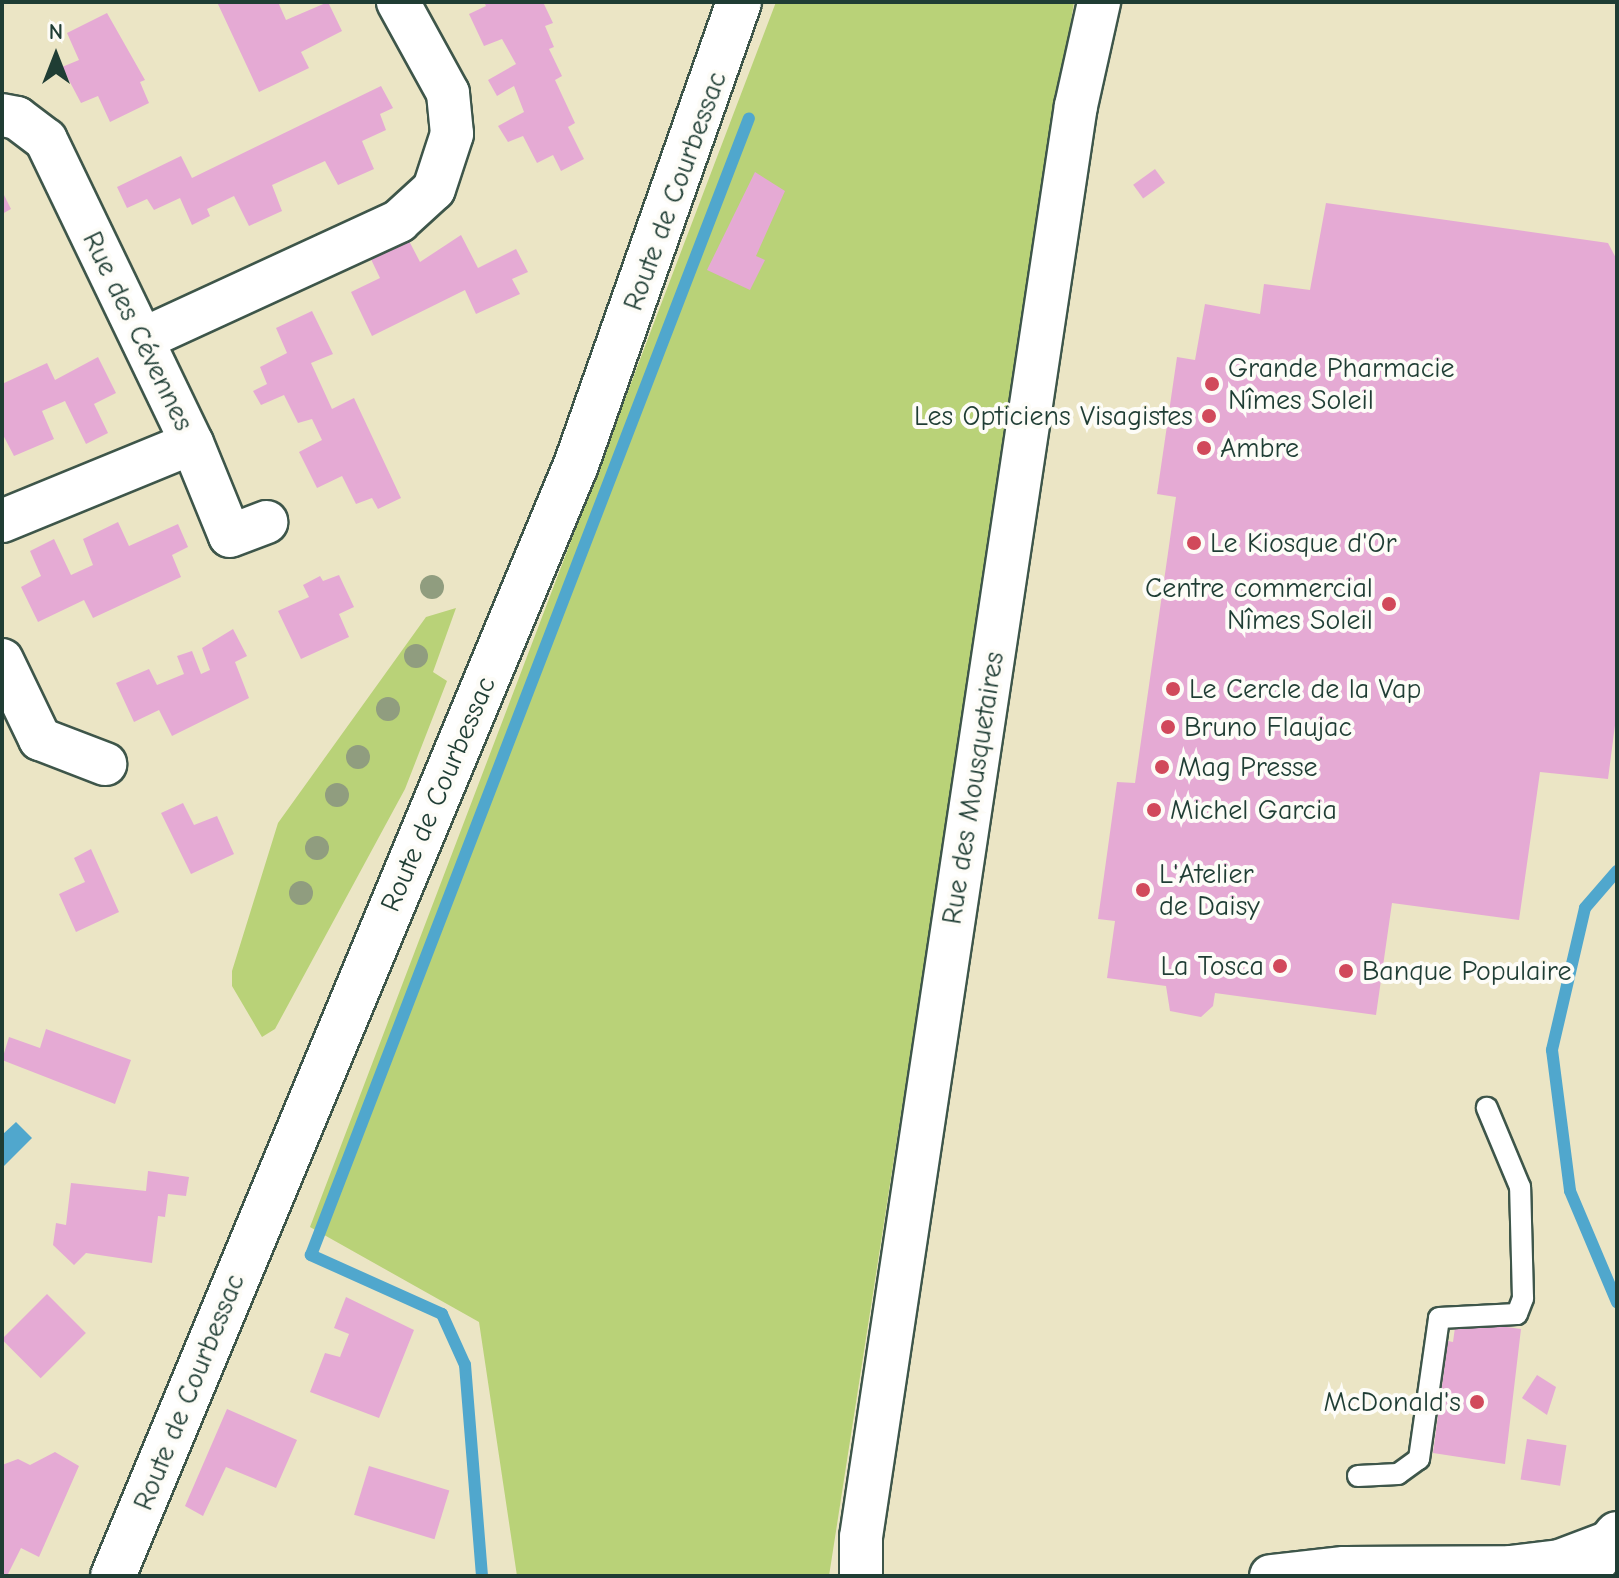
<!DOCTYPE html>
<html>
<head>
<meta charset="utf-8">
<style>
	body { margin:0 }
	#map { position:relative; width:1619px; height:1578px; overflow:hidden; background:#ebe5c5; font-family:"Comic Neue",sans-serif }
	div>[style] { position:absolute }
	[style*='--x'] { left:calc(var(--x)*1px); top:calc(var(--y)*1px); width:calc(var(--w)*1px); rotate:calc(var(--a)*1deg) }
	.green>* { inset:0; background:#b9d278 }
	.water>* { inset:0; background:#50a7cd }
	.stream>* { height:12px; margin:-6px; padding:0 6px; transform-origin:6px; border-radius:6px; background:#50a7cd }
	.building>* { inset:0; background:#e5aad4; transform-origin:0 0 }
	.roads { filter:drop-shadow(2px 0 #3e564a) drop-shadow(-2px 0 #3e564a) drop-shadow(0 2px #3e564a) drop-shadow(0 -2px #3e564a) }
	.lane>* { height:20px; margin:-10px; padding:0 10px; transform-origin:10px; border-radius:10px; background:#fff }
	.street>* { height:42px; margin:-21px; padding:0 21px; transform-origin:21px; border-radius:21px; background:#fff }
	.secondary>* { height:44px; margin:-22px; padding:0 22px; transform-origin:22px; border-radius:22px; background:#fff }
	.primary>* { height:44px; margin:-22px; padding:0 22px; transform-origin:22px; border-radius:22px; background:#fff }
	.trees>* { width:24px; height:24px; margin:-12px; border-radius:50%; background:#909d7f }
	.dots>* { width:22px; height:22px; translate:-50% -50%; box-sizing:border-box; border:4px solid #fdfcf7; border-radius:50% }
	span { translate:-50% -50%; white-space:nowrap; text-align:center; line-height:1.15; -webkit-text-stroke:8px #fdfcf7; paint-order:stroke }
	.street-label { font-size:28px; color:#1f3d34 }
	.poi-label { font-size:28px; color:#1f3d34 }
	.left { translate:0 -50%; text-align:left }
	.right { translate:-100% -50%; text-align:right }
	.frame { position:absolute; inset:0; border:4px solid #1f3d34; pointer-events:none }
	.north { position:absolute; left:16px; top:16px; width:80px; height:80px; -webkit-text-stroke:6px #fdfcf7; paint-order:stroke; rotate:0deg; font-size:22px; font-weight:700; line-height:32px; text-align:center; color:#1f3d34 }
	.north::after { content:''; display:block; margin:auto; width:28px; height:36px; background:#1f3d34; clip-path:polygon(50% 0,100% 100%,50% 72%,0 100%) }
</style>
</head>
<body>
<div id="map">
	<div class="green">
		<i style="clip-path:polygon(776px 2px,1074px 2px,829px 1576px,517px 1576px,479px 1322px,310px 1227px)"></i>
		<i style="clip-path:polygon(456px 608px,433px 672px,447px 681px,405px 789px,275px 1029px,262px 1037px,232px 986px,232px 971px,278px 823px,426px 617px)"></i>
	</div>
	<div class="water">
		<i style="clip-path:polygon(16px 1122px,32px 1138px,2px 1168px,2px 1135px)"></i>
	</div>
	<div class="stream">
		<i style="--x:1617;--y:871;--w:49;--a:130.9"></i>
		<i style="--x:1585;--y:908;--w:146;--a:103.1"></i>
		<i style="--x:1552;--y:1050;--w:142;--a:82.7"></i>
		<i style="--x:1570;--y:1191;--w:121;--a:67.1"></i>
		<i style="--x:482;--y:1576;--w:212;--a:-94.6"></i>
		<i style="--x:465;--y:1365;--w:56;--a:-114.3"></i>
		<i style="--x:442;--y:1314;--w:144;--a:-155.8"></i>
		<i style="--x:311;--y:1255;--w:1218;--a:-68.93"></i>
	</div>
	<div class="building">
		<i style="clip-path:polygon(217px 2px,278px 2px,286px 20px,328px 2px,342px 31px,301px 52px,309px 68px,259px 92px)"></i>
		<i style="clip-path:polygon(484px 2px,543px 2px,553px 23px,545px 26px,554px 47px,549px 49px,562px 76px,555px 80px,575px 123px,568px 127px,584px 159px,561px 171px,553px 155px,537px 163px,523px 136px,508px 142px,498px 126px,524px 112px,514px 86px,497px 96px,488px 80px,516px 64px,502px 39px,484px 46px,469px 14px,486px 6px)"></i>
		<i style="clip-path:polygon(107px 13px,145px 80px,140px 82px,149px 103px,110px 122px,98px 96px,81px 103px,62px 67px,79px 60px,67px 33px)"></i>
		<i style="clip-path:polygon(381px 86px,393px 108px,380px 114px,386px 130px,362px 141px,374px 169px,338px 185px,325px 161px,272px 185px,282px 211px,249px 226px,234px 196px,207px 209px,210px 216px,192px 225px,180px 198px,154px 210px,147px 199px,127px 208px,117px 187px,181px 156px,192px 178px)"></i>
		<i style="left:1155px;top:169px;width:17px;height:27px;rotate:54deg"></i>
		<i style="clip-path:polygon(755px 172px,785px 191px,756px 256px,765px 260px,750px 290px,707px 270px)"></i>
		<i style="clip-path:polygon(2px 191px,11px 209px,2px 214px)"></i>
		<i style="clip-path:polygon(1326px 203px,1608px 243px,1617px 260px,1617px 710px,1608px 779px,1540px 772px,1519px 920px,1392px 903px,1376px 1015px,1215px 993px,1213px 1006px,1201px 1017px,1170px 1011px,1166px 986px,1107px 978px,1115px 921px,1098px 919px,1117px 782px,1135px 783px,1176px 497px,1157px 494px,1177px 357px,1195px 360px,1205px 304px,1260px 314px,1264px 284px,1310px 290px)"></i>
		<i style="clip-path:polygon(406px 235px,420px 262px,461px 235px,478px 268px,516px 249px,528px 272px,512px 279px,520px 294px,476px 314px,465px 290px,372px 336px,351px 292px,380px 278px,368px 253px)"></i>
		<i style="clip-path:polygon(312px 311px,333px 354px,311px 363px,332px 409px,354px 398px,401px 498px,378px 509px,372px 498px,356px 504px,342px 476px,317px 488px,299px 452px,322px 440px,312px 419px,298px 423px,284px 395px,261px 405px,253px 391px,267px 384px,260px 367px,287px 353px,276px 328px)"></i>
		<i style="clip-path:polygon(98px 357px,116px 393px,94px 404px,108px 433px,86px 444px,65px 401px,42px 411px,54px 439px,14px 456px,2px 433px,2px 384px,47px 363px,55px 380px)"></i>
		<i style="clip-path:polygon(118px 522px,129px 546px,178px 524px,188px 547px,172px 555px,181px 577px,93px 618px,84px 600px,38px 622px,21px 587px,41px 576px,30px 551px,54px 539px,71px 575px,93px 565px,83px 539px)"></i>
		<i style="clip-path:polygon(339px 575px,354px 607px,339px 614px,349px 637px,301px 659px,278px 611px,309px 597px,303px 585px,320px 576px,323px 581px)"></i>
		<i style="clip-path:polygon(233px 629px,247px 656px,235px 662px,249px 698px,172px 736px,159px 710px,134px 722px,116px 683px,149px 669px,157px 685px,184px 674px,177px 656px,192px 651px,201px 674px,210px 670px,202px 648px)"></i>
		<i style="clip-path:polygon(183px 803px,194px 825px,217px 816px,234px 854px,191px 874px,161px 813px)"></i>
		<i style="clip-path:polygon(91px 849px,119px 912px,76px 932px,59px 894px,85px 882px,74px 858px)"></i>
		<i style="clip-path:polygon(46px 1029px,131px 1060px,115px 1104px,2px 1060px,9px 1037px,40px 1048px)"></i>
		<i style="clip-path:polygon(148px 1171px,189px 1177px,186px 1196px,168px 1194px,165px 1217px,158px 1216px,152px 1263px,86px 1253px,74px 1265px,53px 1245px,56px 1223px,66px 1225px,71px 1183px,146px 1191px)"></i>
		<i style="left:47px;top:1294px;width:55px;height:64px;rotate:45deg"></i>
		<i style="clip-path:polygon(346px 1297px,414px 1330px,379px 1418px,310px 1392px,325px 1353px,340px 1357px,349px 1334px,334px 1328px)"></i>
		<i style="clip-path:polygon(1456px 1320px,1521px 1329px,1505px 1464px,1433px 1453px,1448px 1341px,1453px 1342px)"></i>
		<i style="clip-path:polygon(1537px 1375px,1556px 1387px,1547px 1415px,1522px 1398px)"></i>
		<i style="clip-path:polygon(227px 1409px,297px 1440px,276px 1488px,226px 1467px,203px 1516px,185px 1506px)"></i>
		<i style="left:1527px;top:1439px;width:40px;height:41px;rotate:9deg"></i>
		<i style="clip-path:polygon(55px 1452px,79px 1466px,39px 1557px,21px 1548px,7px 1576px,2px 1576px,2px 1465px,18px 1459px,30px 1465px)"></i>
		<i style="left:369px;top:1466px;width:84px;height:51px;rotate:17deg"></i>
	</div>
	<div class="roads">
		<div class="lane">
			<i style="--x:1358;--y:1476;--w:40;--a:-2.9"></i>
			<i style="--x:1398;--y:1474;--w:26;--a:-36"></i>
			<i style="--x:1419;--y:1459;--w:142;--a:-81.9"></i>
			<i style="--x:1439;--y:1318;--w:78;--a:-2.9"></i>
			<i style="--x:1517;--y:1314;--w:17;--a:-69"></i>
			<i style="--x:1523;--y:1298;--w:111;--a:-91.5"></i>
			<i style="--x:1520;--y:1187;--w:86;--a:-112.7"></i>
		</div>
		<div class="street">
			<i style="--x:2;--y:115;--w:15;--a:11"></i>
			<i style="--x:17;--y:118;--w:36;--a:37"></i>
			<i style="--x:46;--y:140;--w:336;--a:64.3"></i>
			<i style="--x:192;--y:443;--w:100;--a:67.8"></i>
			<i style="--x:230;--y:536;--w:39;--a:-21"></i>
			<i style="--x:143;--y:339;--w:282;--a:-24.7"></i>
			<i style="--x:399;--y:221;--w:47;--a:-42.4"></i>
			<i style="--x:434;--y:189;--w:58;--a:-71.9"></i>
			<i style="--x:452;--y:134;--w:41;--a:-95.6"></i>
			<i style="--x:448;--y:93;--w:104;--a:-118.8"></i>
			<i style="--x:2;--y:521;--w:205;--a:-22.3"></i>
			<i style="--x:2;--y:660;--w:88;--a:64.3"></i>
			<i style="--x:40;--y:739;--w:70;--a:21"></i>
			<i style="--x:861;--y:1576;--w:39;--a:-90"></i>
			<i style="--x:861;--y:1537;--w:1447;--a:-81.46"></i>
			<i style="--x:1076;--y:106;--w:107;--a:-77.5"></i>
			<i style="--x:1271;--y:1576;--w:73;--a:-6.3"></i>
			<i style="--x:1344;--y:1568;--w:166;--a:-0.3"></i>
			<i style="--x:1510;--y:1567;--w:50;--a:-6.8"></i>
			<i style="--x:1560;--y:1561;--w:53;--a:-20.8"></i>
		</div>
		<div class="secondary">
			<i style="--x:113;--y:1576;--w:1204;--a:-67.38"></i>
			<i style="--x:576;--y:465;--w:491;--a:-70.6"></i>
		</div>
		<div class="primary">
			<i style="--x:1583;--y:1576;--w:54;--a:-51"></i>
		</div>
	</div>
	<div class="trees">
		<i style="left:432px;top:587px"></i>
		<i style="left:416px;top:656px"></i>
		<i style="left:388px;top:709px"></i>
		<i style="left:358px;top:757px"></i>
		<i style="left:337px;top:795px"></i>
		<i style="left:317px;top:848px"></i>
		<i style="left:301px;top:893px"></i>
	</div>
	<div class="dots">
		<i style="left:1212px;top:384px;background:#d1495b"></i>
		<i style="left:1209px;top:416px;background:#d1495b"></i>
		<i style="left:1204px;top:448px;background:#d1495b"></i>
		<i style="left:1194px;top:543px;background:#d1495b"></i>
		<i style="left:1389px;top:604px;background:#d1495b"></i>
		<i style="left:1173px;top:689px;background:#d1495b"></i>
		<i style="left:1168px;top:727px;background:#d1495b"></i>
		<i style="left:1162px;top:767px;background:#d1495b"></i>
		<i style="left:1154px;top:810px;background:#d1495b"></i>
		<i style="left:1143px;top:890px;background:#d1495b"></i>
		<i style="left:1280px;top:966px;background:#d1495b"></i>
		<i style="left:1346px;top:971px;background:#d1495b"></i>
		<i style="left:1477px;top:1402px;background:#d1495b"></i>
	</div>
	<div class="street-label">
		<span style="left:675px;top:191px;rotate:-70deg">Route de Courbessac</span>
		<span style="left:138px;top:331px;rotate:64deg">Rue des Cévennes</span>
		<span style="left:973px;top:788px;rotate:-81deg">Rue des Mousquetaires</span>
		<span style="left:438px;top:794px;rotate:-67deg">Route de Courbessac</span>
		<span style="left:189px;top:1392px;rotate:-68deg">Route de Courbessac</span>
	</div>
	<div class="poi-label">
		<span class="left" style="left:1228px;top:384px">Grande Pharmacie<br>Nîmes Soleil</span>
		<span class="right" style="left:1193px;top:416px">Les Opticiens Visagistes</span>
		<span class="left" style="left:1220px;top:448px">Ambre</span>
		<span class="left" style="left:1210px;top:543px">Le Kiosque d'Or</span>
		<span class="right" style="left:1373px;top:604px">Centre commercial<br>Nîmes Soleil</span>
		<span class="left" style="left:1189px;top:689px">Le Cercle de la Vap</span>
		<span class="left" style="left:1184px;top:727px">Bruno Flaujac</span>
		<span class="left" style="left:1178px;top:767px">Mag Presse</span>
		<span class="left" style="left:1170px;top:810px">Michel Garcia</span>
		<span class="left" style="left:1159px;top:890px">L'Atelier<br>de Daisy</span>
		<span class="right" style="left:1264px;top:966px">La Tosca</span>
		<span class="left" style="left:1362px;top:971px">Banque Populaire</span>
		<span class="right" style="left:1461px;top:1402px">McDonald's</span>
	</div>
	<div class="frame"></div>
	<div class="north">N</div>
</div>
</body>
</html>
